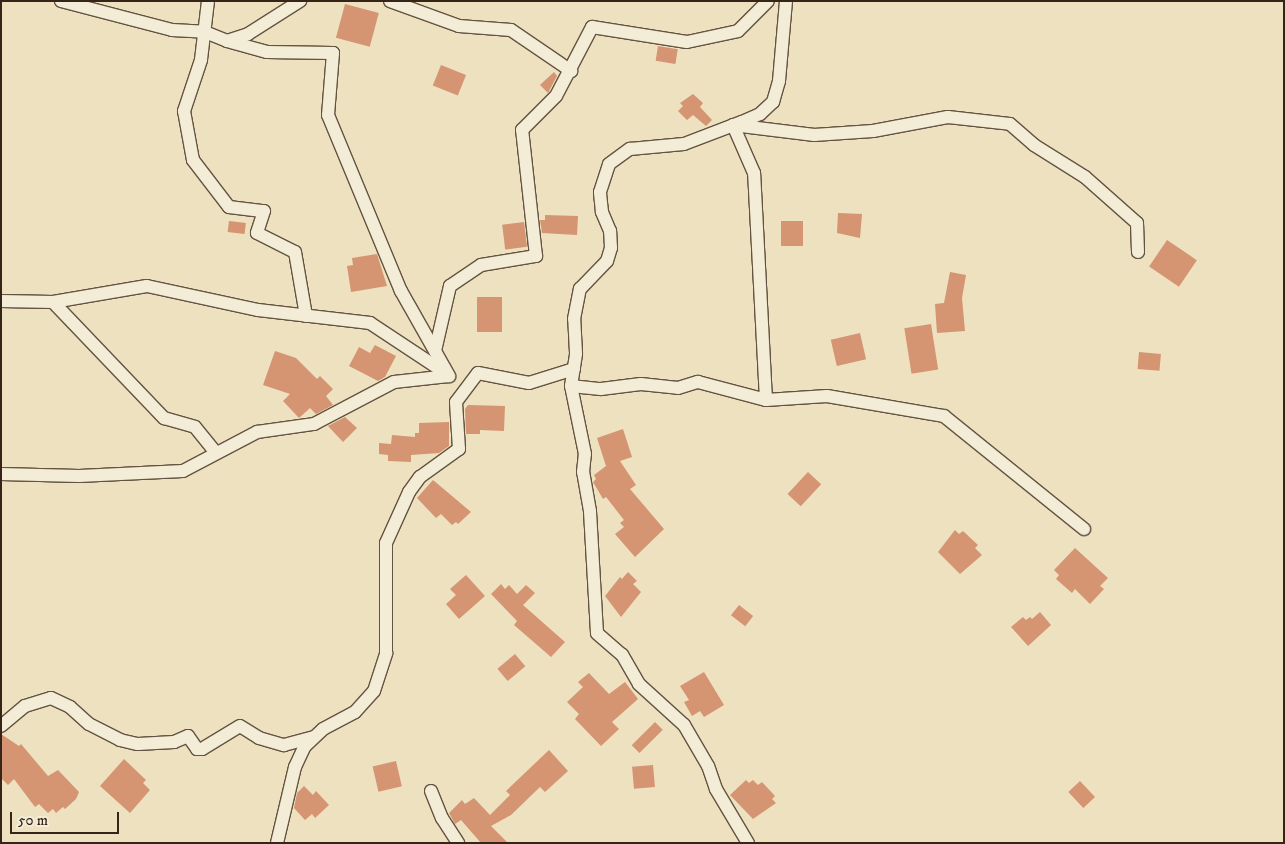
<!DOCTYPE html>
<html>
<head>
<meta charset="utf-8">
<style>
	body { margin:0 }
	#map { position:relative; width:1285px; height:844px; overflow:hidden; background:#ede1c0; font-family:"IM FELL DW Pica",serif }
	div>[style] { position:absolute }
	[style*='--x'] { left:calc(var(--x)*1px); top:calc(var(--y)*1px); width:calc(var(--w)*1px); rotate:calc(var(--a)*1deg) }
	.building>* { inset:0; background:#d59472; transform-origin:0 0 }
	.roads { filter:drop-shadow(1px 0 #645342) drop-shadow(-1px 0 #645342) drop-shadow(0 1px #645342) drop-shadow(0 -1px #645342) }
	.street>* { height:12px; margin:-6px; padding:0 6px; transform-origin:6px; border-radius:6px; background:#f3ecd6 }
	span { translate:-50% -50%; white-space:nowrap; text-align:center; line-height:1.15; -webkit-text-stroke:4.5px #f3ecd6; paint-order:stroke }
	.frame { position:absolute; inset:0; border:2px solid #362418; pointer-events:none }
	.scale { position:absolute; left:10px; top:812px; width:109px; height:22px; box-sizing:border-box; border:2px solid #362418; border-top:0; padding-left:6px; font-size:15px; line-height:18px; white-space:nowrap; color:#362418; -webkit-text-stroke:4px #f3ecd6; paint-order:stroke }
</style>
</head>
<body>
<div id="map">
	<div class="building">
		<i style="left:345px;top:4px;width:35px;height:35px;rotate:15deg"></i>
		<i style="left:658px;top:46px;width:20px;height:15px;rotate:9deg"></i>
		<i style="left:441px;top:65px;width:27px;height:22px;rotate:22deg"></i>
		<i style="clip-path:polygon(554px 72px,557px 76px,548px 93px,540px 85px)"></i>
		<i style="clip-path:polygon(693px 94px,703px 103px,700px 107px,712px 120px,706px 126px,693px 115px,687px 120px,678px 111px,683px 106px,680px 103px)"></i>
		<i style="clip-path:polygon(838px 213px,862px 214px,860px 238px,837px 233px)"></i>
		<i style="clip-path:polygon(545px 215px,578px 216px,577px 235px,542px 233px,540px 220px,545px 220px)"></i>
		<i style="left:229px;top:221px;width:17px;height:11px;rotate:7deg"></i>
		<i style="left:781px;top:221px;width:22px;height:25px"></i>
		<i style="left:524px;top:222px;width:25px;height:22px;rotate:83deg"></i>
		<i style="left:1167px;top:240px;width:36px;height:32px;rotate:34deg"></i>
		<i style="clip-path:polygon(377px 254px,387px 286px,351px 292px,347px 266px,353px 265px,352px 258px)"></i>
		<i style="clip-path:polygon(950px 272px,966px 275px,962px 298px,965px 331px,937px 333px,935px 304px,944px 303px)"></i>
		<i style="left:477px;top:297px;width:25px;height:35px"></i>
		<i style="left:931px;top:324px;width:46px;height:27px;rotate:81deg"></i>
		<i style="left:860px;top:333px;width:27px;height:30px;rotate:77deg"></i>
		<i style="clip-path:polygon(375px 345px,396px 356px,385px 377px,378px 381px,349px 366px,359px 347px,370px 353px)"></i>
		<i style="clip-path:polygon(275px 351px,296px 358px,317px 379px,320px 376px,333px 389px,326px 396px,333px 405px,316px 414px,310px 408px,299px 418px,283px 401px,290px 394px,263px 385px)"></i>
		<i style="left:1139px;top:352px;width:22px;height:17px;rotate:5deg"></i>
		<i style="clip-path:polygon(468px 405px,505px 406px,504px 431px,480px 430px,480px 434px,466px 434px,465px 409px)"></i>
		<i style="clip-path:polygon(345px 417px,357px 428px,343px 442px,328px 426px)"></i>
		<i style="clip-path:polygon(449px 422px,449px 446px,439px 453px,411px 455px,411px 462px,388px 461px,388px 455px,379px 454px,379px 443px,391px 444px,392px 435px,415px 437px,415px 433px,419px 433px,419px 423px)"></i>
		<i style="clip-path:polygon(623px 429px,632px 457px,620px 461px,636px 485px,630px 489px,664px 529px,635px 557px,615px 534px,624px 527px,620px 523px,624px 520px,606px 497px,603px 499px,593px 482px,596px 479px,594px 475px,606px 466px,597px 438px)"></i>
		<i style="left:808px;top:472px;width:18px;height:30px;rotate:43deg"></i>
		<i style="clip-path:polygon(433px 480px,471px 512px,458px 524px,456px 522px,452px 525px,441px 514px,436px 518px,417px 498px)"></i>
		<i style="clip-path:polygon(955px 530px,959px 534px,963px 531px,978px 545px,975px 548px,982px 555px,960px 574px,938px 552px)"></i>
		<i style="clip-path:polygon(1075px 548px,1108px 578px,1100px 586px,1104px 589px,1090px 604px,1075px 589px,1072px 593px,1056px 579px,1059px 575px,1054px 570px)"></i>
		<i style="clip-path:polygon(628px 572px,637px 581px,633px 584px,641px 592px,621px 617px,605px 596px,620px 577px,622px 579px)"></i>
		<i style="clip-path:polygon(466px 575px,485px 596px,459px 619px,446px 604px,456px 595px,450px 589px)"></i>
		<i style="clip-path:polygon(501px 584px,505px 589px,509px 585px,517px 594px,526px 585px,535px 593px,523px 605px,565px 642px,551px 657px,514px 625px,517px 621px,491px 594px)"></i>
		<i style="left:739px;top:605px;width:18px;height:13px;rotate:38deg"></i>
		<i style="clip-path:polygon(1040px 612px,1051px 625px,1028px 646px,1011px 627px,1023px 617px,1026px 620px,1030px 617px,1032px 619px)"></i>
		<i style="left:515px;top:654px;width:16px;height:23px;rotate:50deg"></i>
		<i style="clip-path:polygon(704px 672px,724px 705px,704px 717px,700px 711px,692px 716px,684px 702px,689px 700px,680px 686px)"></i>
		<i style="clip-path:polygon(589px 673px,609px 694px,625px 682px,638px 699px,612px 722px,619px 729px,601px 746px,575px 719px,579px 714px,567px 702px,583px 687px,578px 682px)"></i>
		<i style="left:655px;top:722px;width:11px;height:33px;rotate:45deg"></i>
		<i style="clip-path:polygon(1px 734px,19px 746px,21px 744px,48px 776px,58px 770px,79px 792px,76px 799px,65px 809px,63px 807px,56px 813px,53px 809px,48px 813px,39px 804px,35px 807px,14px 779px,8px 785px,1px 778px)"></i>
		<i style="clip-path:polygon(549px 750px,568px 771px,545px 792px,540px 787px,511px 815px,491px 826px,508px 843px,481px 843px,461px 820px,455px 824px,449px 813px,462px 800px,465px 804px,474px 798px,490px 815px,510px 795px,506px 791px)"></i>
		<i style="clip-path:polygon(124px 759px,146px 780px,143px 783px,150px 790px,130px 813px,100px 786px)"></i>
		<i style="left:396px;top:761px;width:26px;height:24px;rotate:77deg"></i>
		<i style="left:653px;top:765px;width:22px;height:21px;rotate:85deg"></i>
		<i style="clip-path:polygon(746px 780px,749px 783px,753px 780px,758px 785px,762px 782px,775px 796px,772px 799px,776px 803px,753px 819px,730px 795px)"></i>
		<i style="left:1080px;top:781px;width:22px;height:16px;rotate:47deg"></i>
		<i style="clip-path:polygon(304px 786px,313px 795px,316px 791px,329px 805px,315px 818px,312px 814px,305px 820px,294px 808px,297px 793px)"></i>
	</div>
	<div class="roads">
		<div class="street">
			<i style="--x:61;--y:1;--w:115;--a:14.6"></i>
			<i style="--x:172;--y:30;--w:33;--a:3"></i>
			<i style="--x:205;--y:32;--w:24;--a:22"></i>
			<i style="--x:227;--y:41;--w:22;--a:-18"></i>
			<i style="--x:248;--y:34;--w:62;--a:-32.4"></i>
			<i style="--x:208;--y:1;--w:59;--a:96.8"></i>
			<i style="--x:201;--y:60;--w:54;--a:108.4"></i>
			<i style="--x:184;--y:111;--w:50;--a:79.6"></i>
			<i style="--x:193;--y:160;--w:59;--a:52.5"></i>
			<i style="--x:229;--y:207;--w:35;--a:7"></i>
			<i style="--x:264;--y:211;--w:23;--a:108"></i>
			<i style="--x:257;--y:233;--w:42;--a:26.6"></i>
			<i style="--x:295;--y:252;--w:65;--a:80.2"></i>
			<i style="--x:390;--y:1;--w:73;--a:19.9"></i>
			<i style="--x:459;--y:26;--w:52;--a:4.4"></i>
			<i style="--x:511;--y:30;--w:73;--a:34.3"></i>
			<i style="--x:227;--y:41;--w:41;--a:15.4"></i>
			<i style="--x:267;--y:52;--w:66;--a:0.9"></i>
			<i style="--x:333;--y:53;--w:62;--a:94.6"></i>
			<i style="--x:328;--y:115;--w:191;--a:67.5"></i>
			<i style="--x:401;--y:291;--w:98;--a:60.5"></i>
			<i style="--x:1;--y:301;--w:52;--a:1.1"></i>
			<i style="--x:53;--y:302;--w:161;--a:46.3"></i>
			<i style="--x:164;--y:418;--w:32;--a:16"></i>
			<i style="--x:195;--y:427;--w:33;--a:51"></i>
			<i style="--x:53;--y:302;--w:95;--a:-9.7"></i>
			<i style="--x:147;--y:286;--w:114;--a:12.2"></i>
			<i style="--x:258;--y:310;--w:113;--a:6.6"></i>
			<i style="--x:370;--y:323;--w:92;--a:33.5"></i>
			<i style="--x:435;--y:351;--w:67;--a:-77"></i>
			<i style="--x:450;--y:286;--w:37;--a:-34"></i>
			<i style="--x:481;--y:265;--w:56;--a:-9.3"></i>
			<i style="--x:536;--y:256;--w:127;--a:-96.3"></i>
			<i style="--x:522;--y:130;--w:48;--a:-45"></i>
			<i style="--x:556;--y:96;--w:78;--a:-62.4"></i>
			<i style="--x:592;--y:27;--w:96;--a:9"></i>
			<i style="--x:687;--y:42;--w:52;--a:-12.2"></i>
			<i style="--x:738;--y:31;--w:42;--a:-45"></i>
			<i style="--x:571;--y:386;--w:30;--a:6"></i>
			<i style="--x:601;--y:389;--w:40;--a:-7.1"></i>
			<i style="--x:641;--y:384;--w:37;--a:6"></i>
			<i style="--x:678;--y:388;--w:21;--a:-17"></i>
			<i style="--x:698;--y:382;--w:70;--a:14.8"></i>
			<i style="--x:766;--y:400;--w:61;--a:-3.8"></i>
			<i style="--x:827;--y:396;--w:119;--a:9.7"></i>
			<i style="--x:944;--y:416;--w:180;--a:38.9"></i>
			<i style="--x:766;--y:400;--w:227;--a:-93"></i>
			<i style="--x:754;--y:173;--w:52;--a:-113.6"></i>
			<i style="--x:733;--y:125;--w:82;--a:7"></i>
			<i style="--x:814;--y:135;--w:59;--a:-3.9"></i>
			<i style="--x:873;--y:131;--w:76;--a:-10.6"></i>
			<i style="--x:948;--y:117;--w:62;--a:6.4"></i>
			<i style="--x:1010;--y:124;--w:32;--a:41"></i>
			<i style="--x:1034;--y:145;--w:60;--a:32.1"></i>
			<i style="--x:1085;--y:177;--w:69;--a:41.5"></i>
			<i style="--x:1137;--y:223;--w:29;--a:88"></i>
			<i style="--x:1;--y:474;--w:78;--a:1.5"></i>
			<i style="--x:79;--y:476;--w:104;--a:-2.8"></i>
			<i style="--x:183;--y:471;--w:84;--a:-27.8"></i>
			<i style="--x:257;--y:432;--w:58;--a:-8"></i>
			<i style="--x:314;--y:424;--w:90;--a:-27.7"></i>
			<i style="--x:394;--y:382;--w:55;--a:-6.2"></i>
			<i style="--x:1;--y:726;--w:31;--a:-40"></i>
			<i style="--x:25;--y:706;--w:27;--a:-17"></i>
			<i style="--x:51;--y:698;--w:21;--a:25"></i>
			<i style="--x:70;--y:707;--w:25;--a:42"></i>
			<i style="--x:89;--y:724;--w:35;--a:27"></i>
			<i style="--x:120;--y:740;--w:18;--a:13"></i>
			<i style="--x:138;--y:744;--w:36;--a:-3"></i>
			<i style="--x:174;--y:742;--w:15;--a:-23"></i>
			<i style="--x:188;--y:736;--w:16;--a:55"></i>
			<i style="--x:197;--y:749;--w:5;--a:0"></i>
			<i style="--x:202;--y:749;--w:44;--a:-31.2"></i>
			<i style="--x:240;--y:726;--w:22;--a:32"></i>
			<i style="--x:259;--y:738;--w:26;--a:16"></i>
			<i style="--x:284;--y:745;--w:30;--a:-15"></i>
			<i style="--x:431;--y:791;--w:29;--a:68"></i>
			<i style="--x:442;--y:818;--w:30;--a:57"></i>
			<i style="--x:277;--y:843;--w:78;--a:-76.7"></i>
			<i style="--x:295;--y:767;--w:23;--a:-65"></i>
			<i style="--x:305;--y:746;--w:25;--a:-43"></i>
			<i style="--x:323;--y:729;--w:36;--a:-28"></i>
			<i style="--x:355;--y:712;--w:28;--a:-48"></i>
			<i style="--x:374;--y:691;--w:40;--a:-72"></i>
			<i style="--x:386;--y:653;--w:110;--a:-90"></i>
			<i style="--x:386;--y:543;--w:56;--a:-65.7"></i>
			<i style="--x:409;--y:492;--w:19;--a:-54"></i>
			<i style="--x:420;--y:477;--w:48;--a:-35.7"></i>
			<i style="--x:459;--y:449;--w:47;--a:-93.7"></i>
			<i style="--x:456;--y:402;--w:36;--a:-53"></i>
			<i style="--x:478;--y:373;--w:52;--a:11.1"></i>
			<i style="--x:529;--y:383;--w:47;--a:-17.3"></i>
			<i style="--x:748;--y:843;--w:63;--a:-120.7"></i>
			<i style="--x:716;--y:789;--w:24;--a:-109"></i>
			<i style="--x:708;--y:766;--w:48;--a:-120.3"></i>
			<i style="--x:684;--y:725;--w:61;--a:-137.7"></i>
			<i style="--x:639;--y:684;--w:34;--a:-120"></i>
			<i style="--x:622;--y:655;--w:33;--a:-139"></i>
			<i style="--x:597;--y:633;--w:122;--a:-93.3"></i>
			<i style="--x:590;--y:511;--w:40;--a:-100"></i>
			<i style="--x:583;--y:472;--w:18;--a:-84"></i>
			<i style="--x:585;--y:454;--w:69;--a:-101.6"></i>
			<i style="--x:571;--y:386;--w:33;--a:-81"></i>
			<i style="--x:576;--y:353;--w:34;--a:-93"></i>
			<i style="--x:574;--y:319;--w:31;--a:-79"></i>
			<i style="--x:580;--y:289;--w:39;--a:-46"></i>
			<i style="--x:607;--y:261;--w:14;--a:-73"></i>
			<i style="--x:611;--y:248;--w:17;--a:-93"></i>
			<i style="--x:610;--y:231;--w:21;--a:-113"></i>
			<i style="--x:602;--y:212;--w:20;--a:-96"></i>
			<i style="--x:600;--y:192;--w:29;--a:-72"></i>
			<i style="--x:609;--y:164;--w:26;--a:-36"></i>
			<i style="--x:630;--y:149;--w:54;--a:-5.3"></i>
			<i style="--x:684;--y:144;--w:62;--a:-20.8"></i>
			<i style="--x:742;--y:122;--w:20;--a:-24"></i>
			<i style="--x:760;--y:114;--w:18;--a:-43"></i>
			<i style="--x:773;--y:102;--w:22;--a:-74"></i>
			<i style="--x:779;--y:81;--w:80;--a:-85"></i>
		</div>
	</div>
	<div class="frame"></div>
	<div class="scale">50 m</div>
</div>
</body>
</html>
